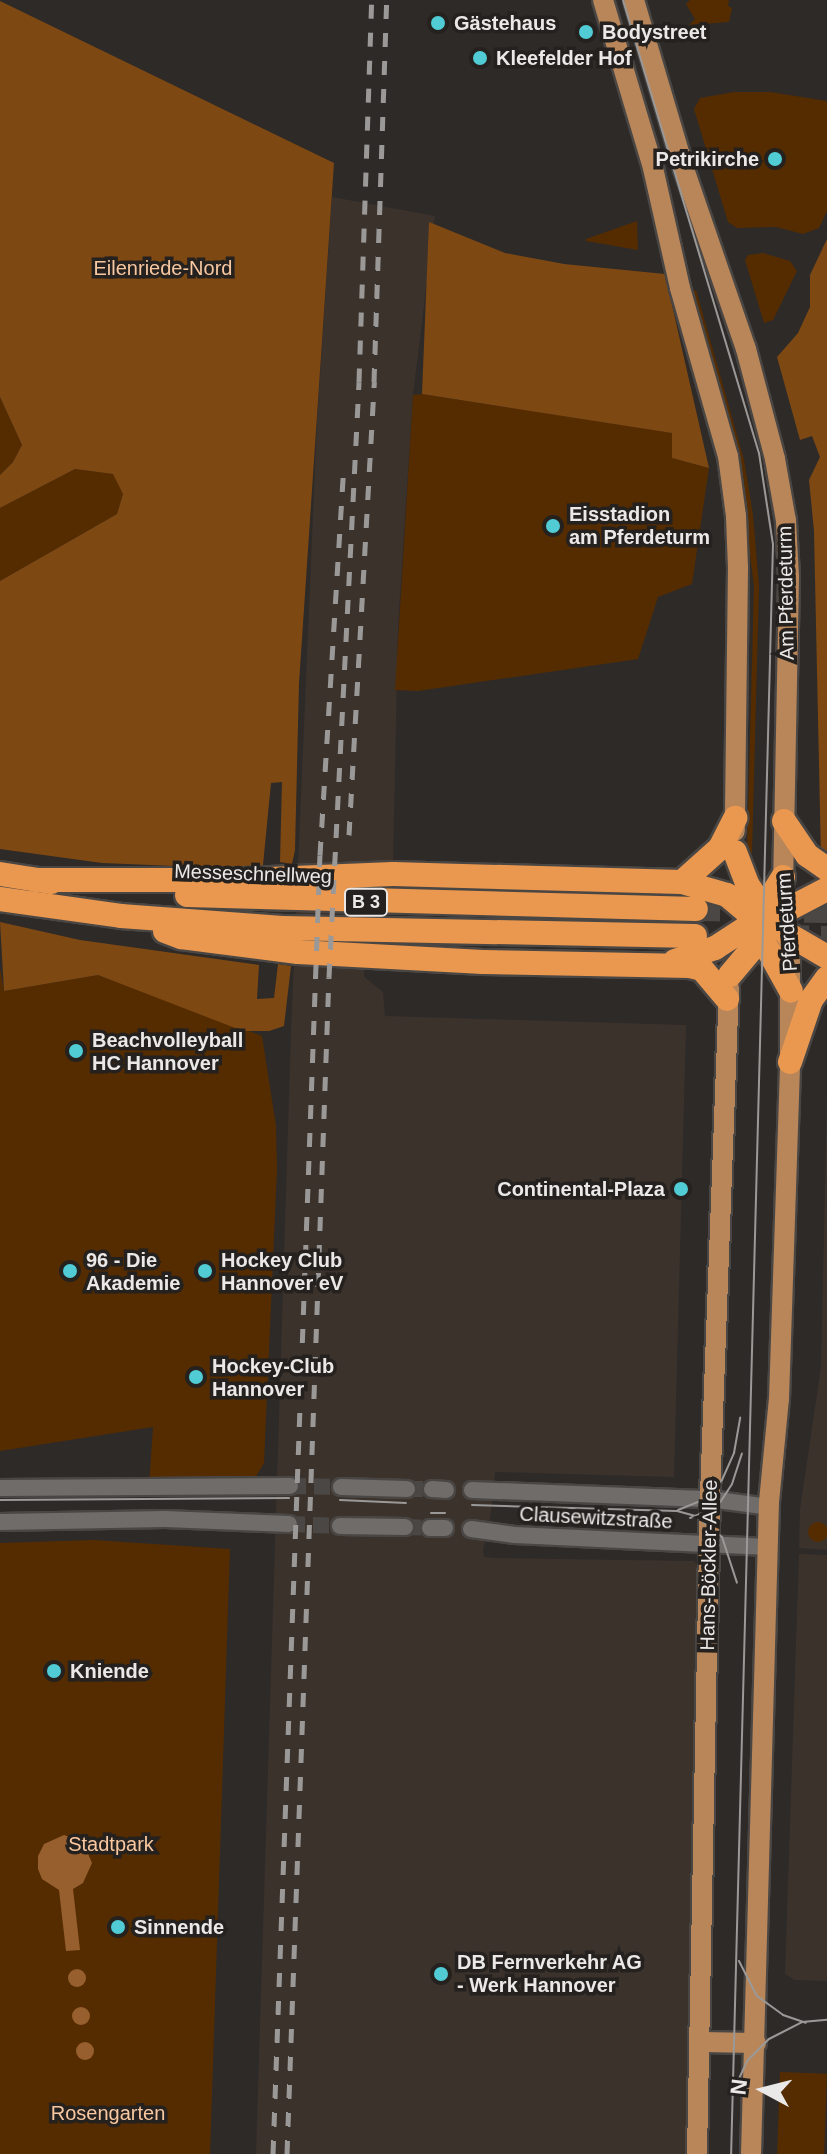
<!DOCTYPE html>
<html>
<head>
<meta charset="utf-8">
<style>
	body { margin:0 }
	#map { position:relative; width:827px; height:2154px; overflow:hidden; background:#2e2a28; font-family:Helvetica,sans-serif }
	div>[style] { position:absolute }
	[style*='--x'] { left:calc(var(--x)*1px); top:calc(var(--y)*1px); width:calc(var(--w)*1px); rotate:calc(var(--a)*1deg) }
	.built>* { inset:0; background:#3b322c }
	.green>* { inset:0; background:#552c00; transform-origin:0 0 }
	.round { border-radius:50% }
	.forest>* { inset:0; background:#7e4813 }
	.water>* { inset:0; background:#975f2d }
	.minor-tunnel>* { height:16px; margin-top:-8px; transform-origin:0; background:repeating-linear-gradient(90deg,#4a4745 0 16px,transparent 0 24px) }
	.highway-tunnel>* { height:24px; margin-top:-12px; transform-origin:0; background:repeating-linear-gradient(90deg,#4a4745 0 24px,transparent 0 36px) }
	.roads { filter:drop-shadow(2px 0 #494644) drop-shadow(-2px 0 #494644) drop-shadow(0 2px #494644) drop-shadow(0 -2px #494644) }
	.minor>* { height:16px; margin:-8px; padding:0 8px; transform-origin:8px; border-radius:8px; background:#706c69 }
	.major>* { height:20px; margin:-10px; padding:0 10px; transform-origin:10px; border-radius:10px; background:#b98659 }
	.highway>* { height:24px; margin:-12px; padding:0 12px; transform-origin:12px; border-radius:12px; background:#ea984f }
	.tram>* { height:2px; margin:-1px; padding:0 1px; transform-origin:1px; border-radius:1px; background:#9b9997 }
	.rail>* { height:5px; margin-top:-2.5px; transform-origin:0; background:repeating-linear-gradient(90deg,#9b9997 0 14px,transparent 0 28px) }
	.dots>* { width:22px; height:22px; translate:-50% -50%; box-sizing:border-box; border:4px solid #24211e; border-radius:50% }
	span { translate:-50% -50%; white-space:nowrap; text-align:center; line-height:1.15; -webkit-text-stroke:7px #24211e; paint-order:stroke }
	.shield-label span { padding:2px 6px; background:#24211e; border:2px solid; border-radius:6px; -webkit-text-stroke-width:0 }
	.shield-label { font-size:18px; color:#ebe9e7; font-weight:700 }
	.poi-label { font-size:20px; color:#ebe9e7; font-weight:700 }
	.left { translate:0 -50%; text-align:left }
	.right { translate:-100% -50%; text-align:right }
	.park-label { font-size:20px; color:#f9c8a1 }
	.street-label { font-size:20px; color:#ebe9e7 }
	.north { position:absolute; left:723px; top:2050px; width:80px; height:80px; -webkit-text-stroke:6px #24211e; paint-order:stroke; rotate:277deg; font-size:22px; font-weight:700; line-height:32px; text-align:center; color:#ebe9e7 }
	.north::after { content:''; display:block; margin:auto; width:28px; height:36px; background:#ebe9e7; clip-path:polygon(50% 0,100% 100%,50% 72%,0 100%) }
</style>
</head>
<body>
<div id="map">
	<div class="built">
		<i style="clip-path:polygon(332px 197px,435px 216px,413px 395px,398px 626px,393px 864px,368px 866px,364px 977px,383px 992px,385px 1016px,686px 1025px,674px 1477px,495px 1472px,489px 1530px,483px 1549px,484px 1557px,495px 1558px,693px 1561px,705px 1571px,688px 2154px,256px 2154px,291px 1032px,317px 421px)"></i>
		<i style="clip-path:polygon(827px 1096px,827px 1550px,799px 1548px,800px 1509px,821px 1367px)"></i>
		<i style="clip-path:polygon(799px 1554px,827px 1555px,827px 1981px,795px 1980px,785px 1974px)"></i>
	</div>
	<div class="green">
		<i style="clip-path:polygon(690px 0,729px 0,728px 6px,732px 8px,729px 22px,689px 25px,695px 19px,686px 4px)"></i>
		<i style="clip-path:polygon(734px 92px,770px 92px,827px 101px,827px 211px,819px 228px,803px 234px,776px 227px,737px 228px,728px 222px,694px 109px,700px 98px)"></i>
		<i style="clip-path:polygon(637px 221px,638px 250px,586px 241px,586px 239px)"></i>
		<i style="clip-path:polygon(763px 253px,790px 261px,797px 271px,773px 320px,764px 323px,745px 260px,748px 255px)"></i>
		<i style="clip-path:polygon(696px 290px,744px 460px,753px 515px,759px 586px,752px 853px,747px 853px,754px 586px,738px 461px,691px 292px)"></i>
		<i style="clip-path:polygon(422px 394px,673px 433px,672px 458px,709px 468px,692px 584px,658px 597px,638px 659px,418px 691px,395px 690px,413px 395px)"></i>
		<i style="clip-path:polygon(0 397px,22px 445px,13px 462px,0 475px)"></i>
		<i style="clip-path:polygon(75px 469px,114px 474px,123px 494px,117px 514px,0 581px,0 508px)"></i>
		<i style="clip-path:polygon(0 968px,4px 991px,98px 975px,262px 1036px,276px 1126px,277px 1170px,264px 1463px,250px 1486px,149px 1486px,153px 1427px,0 1451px)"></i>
		<i class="round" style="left:808px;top:1522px;width:20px;height:20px"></i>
		<i style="clip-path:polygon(93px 1540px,230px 1549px,210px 2154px,0 2154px,0 1543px)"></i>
		<i style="left:780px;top:2072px;width:47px;height:82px;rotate:2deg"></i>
	</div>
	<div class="forest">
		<i style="clip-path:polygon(0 1px,334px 163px,299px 683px,295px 850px,292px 864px,280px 862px,282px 782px,271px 783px,263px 865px,248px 869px,102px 863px,0 849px,0 581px,117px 514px,123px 494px,113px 474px,75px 469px,0 508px,0 475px,13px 462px,22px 445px,0 397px)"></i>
		<i style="clip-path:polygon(429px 222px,505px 253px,564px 264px,665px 274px,709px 468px,672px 458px,672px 433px,422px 394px)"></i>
		<i style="clip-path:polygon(827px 239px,827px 861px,821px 859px,814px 531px,809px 480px,820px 457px,812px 436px,800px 440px,777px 357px,798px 333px,810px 307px,810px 275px)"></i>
		<i style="clip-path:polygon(0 922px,80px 940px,259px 965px,257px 999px,274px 998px,278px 964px,291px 966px,284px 1026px,269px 1031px,243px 1031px,98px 975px,4px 991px)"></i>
	</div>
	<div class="water">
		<i style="clip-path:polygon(64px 1835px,83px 1842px,92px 1863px,83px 1883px,73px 1889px,80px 1950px,66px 1951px,59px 1890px,42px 1879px,38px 1869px,38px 1856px,44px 1844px)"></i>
		<i class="round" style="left:68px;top:1969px;width:18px;height:18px"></i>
		<i class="round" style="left:72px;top:2007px;width:18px;height:18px"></i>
		<i class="round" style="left:76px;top:2042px;width:18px;height:18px"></i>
	</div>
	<div class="minor-tunnel">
		<i style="--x:290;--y:1486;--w:51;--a:1.1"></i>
		<i style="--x:407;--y:1489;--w:25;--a:0"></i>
		<i style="--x:289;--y:1524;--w:51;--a:2.2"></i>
		<i style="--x:405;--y:1527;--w:25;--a:2"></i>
	</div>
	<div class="highway-tunnel">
		<i style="--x:696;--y:909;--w:131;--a:0.9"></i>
		<i style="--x:785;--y:937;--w:42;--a:1.4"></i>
	</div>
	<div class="roads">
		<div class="minor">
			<i style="--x:341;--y:1487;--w:66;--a:1.7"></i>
			<i style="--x:0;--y:1488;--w:290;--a:-0.4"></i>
			<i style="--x:432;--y:1489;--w:14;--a:4"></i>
			<i style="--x:472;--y:1490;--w:238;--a:2.2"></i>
			<i style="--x:710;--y:1499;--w:61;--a:7.6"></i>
			<i style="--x:0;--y:1522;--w:165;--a:-1"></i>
			<i style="--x:165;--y:1519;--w:124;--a:2.3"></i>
			<i style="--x:340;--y:1526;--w:65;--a:0.9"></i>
			<i style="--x:430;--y:1528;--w:15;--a:0"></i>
			<i style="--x:471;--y:1529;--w:44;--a:7.8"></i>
			<i style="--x:515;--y:1535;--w:253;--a:2.7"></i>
		</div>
		<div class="major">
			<i style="--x:603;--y:0;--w:175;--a:73.4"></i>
			<i style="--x:653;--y:168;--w:123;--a:77.3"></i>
			<i style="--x:680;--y:288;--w:175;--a:74.1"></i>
			<i style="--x:728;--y:456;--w:61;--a:82.4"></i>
			<i style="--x:736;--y:516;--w:51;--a:87.8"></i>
			<i style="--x:738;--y:567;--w:264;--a:90.7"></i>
			<i style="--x:634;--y:0;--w:176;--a:73.5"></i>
			<i style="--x:684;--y:169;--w:190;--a:71"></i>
			<i style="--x:746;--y:349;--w:114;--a:75.2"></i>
			<i style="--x:775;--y:459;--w:63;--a:79.9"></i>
			<i style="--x:786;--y:521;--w:56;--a:86.9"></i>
			<i style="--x:789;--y:577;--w:312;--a:91.1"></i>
			<i style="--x:700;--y:2042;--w:56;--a:1"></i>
			<i style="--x:697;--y:2154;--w:659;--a:-88.87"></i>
			<i style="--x:710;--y:1495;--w:508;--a:-87.86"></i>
			<i style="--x:751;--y:2154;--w:652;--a:-88.42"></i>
			<i style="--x:769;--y:1502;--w:103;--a:-84.5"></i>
			<i style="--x:779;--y:1399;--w:337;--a:-88.1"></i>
			<i style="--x:790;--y:1062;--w:99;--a:-90"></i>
			<i style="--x:790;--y:963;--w:42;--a:-96.8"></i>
		</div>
		<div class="highway">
			<i style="--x:784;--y:821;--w:41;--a:55.9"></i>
			<i style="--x:807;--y:855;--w:24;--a:35"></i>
			<i style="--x:735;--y:852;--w:34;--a:69"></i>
			<i style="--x:747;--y:884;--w:29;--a:56"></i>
			<i style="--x:763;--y:908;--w:34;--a:47"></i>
			<i style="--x:786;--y:933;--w:48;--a:30.3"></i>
			<i style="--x:0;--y:874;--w:52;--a:8.9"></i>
			<i style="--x:36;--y:880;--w:209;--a:0"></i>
			<i style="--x:245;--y:880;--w:148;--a:-2.3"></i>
			<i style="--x:393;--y:874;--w:289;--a:1.6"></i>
			<i style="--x:682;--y:882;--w:47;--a:16.1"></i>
			<i style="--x:727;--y:895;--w:26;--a:40"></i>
			<i style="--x:747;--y:912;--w:90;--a:60.9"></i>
			<i style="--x:682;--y:882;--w:51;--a:-41.8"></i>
			<i style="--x:720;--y:848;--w:34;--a:-63"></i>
			<i style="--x:187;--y:895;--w:509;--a:1.58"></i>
			<i style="--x:0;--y:899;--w:122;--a:8"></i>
			<i style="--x:121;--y:916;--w:162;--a:4.2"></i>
			<i style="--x:283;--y:928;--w:412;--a:1.1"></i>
			<i style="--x:165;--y:931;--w:17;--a:21"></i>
			<i style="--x:181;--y:937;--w:118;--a:7.3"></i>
			<i style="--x:298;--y:952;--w:185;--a:3.1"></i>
			<i style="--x:483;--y:962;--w:207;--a:1.1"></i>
			<i style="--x:690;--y:966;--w:12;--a:14"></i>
			<i style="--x:702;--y:969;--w:39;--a:50"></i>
			<i style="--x:675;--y:961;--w:42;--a:-18"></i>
			<i style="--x:715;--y:948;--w:48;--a:-33"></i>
			<i style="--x:755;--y:922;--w:53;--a:-58.1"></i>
			<i style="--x:730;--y:975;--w:82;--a:-49.9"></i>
			<i style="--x:783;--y:912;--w:50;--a:-27.6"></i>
			<i style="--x:790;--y:1062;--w:65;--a:-71.3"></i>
			<i style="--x:811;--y:1000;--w:27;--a:-54"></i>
		</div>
	</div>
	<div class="tram">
		<i style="--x:623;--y:0;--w:473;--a:73.3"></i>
		<i style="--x:759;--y:453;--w:92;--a:81.3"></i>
		<i style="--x:773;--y:544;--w:1611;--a:91.49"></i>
		<i style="--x:0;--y:1500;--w:289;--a:-0.4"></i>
		<i style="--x:340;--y:1500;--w:66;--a:2.6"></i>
		<i style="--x:472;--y:1505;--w:205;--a:1.7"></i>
		<i style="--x:677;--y:1511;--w:20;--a:15"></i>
		<i style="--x:696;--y:1516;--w:33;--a:39"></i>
		<i style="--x:722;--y:1537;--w:48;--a:71.9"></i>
		<i style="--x:678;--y:1510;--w:29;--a:-22"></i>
		<i style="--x:705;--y:1499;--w:25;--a:-48"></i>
		<i style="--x:722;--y:1480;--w:30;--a:-66"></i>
		<i style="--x:734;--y:1453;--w:36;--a:-80"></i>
		<i style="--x:431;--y:1513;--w:14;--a:0"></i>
		<i style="--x:690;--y:1518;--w:22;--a:-22"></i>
		<i style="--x:710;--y:1510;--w:14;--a:-39"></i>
		<i style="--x:721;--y:1501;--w:20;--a:-57"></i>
		<i style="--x:732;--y:1484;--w:32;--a:-72"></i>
		<i style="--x:739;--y:1961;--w:39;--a:63"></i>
		<i style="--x:757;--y:1996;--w:32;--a:36"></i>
		<i style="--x:783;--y:2015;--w:24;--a:19"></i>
		<i style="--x:736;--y:2085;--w:26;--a:-65"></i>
		<i style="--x:747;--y:2061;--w:31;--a:-45"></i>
		<i style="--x:769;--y:2039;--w:37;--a:-27"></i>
		<i style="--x:802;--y:2022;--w:25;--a:-5"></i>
	</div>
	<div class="rail">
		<i style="--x:349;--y:835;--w:454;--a:-86.8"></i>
		<i style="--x:374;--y:382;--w:382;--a:-88.1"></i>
		<i style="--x:273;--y:2154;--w:1300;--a:-87.93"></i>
		<i style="--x:320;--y:855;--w:392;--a:-86.5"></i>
		<i style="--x:287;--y:2154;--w:1178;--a:-87.96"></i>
		<i style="--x:329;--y:977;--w:596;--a:-87.11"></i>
		<i style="--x:359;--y:382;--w:382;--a:-88.1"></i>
	</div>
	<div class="dots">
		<i style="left:438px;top:23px;background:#51ccd4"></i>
		<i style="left:586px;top:32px;background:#51ccd4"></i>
		<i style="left:480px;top:58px;background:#51ccd4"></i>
		<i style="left:775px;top:159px;background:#51ccd4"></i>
		<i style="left:553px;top:526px;background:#51ccd4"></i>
		<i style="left:76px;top:1051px;background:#51ccd4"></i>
		<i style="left:681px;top:1189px;background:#51ccd4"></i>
		<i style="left:70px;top:1271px;background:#51ccd4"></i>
		<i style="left:205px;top:1271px;background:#51ccd4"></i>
		<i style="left:196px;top:1377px;background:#51ccd4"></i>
		<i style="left:54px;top:1671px;background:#51ccd4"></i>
		<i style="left:118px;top:1927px;background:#51ccd4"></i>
		<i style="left:441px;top:1974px;background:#51ccd4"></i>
	</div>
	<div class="shield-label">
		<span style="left:366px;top:902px">B 3</span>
	</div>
	<div class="poi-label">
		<span class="left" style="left:454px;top:23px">Gästehaus</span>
		<span class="left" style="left:602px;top:32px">Bodystreet</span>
		<span class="left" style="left:496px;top:58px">Kleefelder Hof</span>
		<span class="right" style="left:759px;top:159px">Petrikirche</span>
		<span class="left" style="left:569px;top:526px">Eisstadion<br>am Pferdeturm</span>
		<span class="left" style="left:92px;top:1052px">Beachvolleyball<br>HC Hannover</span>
		<span class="right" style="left:665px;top:1189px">Continental-Plaza</span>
		<span class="left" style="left:86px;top:1272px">96 - Die<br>Akademie</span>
		<span class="left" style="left:221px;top:1272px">Hockey Club<br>Hannover eV</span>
		<span class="left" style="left:212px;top:1378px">Hockey-Club<br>Hannover</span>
		<span class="left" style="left:70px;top:1671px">Kniende</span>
		<span class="left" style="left:134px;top:1927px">Sinnende</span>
		<span class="left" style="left:457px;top:1974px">DB Fernverkehr AG<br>- Werk Hannover</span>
	</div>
	<div class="park-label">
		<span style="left:163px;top:268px">Eilenriede-Nord</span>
		<span style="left:111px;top:1844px">Stadtpark</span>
		<span style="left:108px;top:2113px">Rosengarten</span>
	</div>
	<div class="street-label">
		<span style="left:786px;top:593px;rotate:-91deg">Am Pferdeturm</span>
		<span style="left:253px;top:874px;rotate:2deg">Messeschnellweg</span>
		<span style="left:787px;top:922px;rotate:-94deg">Pferdeturm</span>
		<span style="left:596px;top:1518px;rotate:3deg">Clausewitzstraße</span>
		<span style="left:709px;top:1565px;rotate:-89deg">Hans-Böckler-Allee</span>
	</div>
	<div class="north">N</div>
</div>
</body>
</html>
